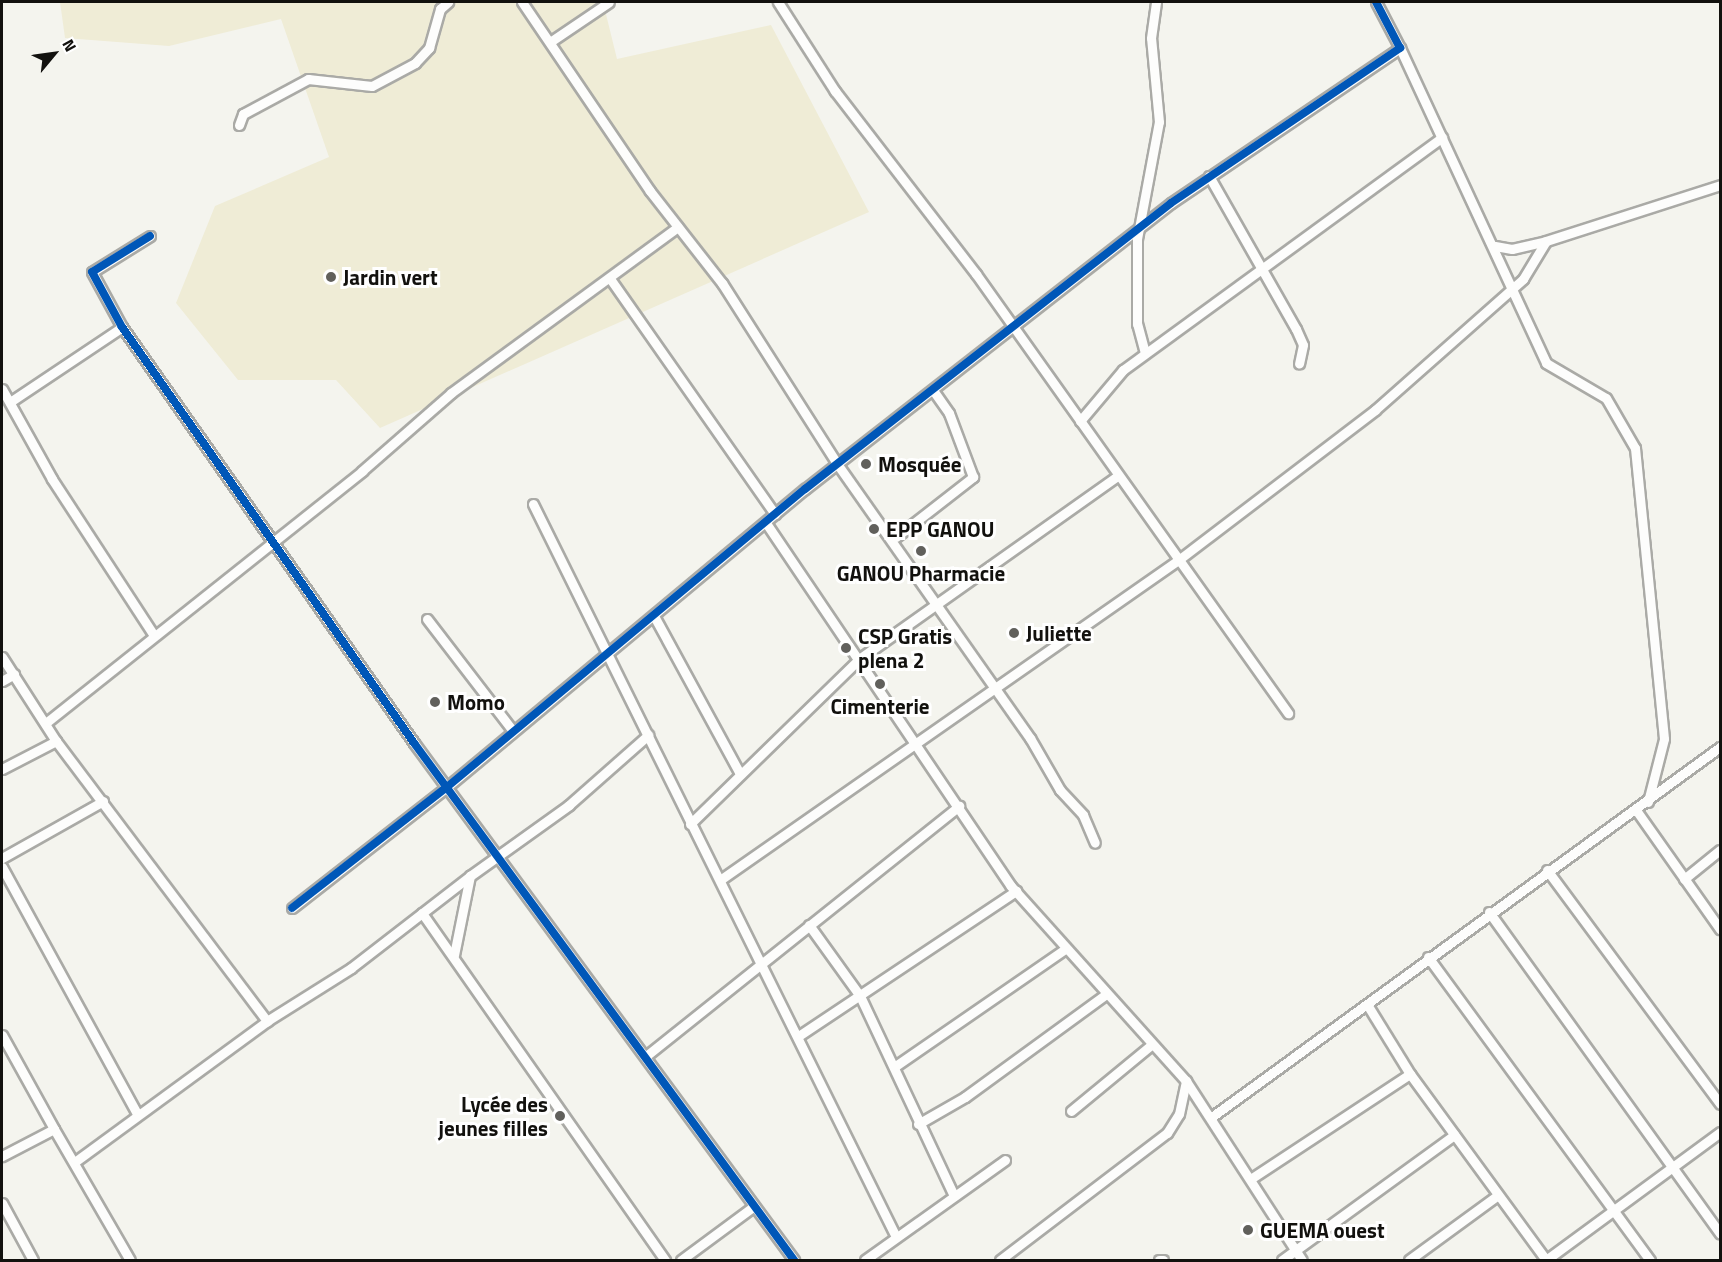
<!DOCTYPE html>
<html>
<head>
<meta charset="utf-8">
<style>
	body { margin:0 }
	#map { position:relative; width:1722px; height:1262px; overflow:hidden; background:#f4f4ee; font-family:"Titillium Web",sans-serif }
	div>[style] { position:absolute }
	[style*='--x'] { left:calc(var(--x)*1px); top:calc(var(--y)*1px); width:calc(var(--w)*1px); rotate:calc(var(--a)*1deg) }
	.green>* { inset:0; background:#efecd6 }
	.roads { filter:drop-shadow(2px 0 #aaaaa6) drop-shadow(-2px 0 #aaaaa6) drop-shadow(0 2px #aaaaa6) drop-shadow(0 -2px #aaaaa6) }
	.minor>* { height:9px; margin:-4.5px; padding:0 4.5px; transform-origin:4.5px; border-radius:4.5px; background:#fdfdfc }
	.cycleway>* { height:8px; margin:-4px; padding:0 4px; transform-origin:4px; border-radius:4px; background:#0057b8 }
	.dots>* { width:16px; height:16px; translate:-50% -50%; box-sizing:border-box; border:3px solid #fff; border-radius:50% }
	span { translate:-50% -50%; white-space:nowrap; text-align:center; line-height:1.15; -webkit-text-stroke:6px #fff; paint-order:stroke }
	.poi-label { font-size:21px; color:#12110e; font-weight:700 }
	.left { translate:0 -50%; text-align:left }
	.right { translate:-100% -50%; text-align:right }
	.frame { position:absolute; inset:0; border:3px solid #12110e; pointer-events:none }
	.north { position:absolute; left:24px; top:24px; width:60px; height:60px; -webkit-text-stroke:4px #fff; paint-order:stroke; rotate:61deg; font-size:16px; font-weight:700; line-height:24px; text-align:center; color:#12110e }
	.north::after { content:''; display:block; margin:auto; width:21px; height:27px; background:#12110e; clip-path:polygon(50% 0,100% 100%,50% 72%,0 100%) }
</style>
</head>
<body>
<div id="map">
	<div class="green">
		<i style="clip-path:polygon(60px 2px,603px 2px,617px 59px,771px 25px,869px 212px,380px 428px,336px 380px,238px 380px,176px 303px,215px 206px,329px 157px,281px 19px,169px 46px,65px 38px)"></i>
	</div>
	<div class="roads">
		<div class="minor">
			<i style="--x:522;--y:2;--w:228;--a:55.9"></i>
			<i style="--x:650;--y:191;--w:117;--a:52"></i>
			<i style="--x:722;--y:283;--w:216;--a:57.5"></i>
			<i style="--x:838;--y:465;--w:334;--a:54.9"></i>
			<i style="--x:1030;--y:738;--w:60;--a:60"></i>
			<i style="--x:1060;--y:790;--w:34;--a:47"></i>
			<i style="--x:1083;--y:815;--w:30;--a:67"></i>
			<i style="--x:778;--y:2;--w:106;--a:57.4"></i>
			<i style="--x:835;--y:91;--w:231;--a:52.4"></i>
			<i style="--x:976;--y:274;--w:539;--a:54.6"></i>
			<i style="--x:550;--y:42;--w:71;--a:-34.1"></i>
			<i style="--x:1400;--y:48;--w:347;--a:65.1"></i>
			<i style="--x:1546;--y:363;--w:69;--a:30.3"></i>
			<i style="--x:1606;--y:398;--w:58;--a:59.9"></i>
			<i style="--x:1635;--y:448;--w:292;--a:84.3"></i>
			<i style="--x:1664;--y:739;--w:65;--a:104.3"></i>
			<i style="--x:239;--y:125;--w:12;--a:-70"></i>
			<i style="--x:243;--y:114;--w:74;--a:-28.3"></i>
			<i style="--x:308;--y:79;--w:64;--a:6.2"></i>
			<i style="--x:372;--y:86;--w:49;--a:-28.1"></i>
			<i style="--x:415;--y:63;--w:21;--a:-47"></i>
			<i style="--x:429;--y:48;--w:41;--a:-74.2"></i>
			<i style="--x:440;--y:9;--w:11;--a:-41"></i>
			<i style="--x:1209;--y:176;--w:176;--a:60.4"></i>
			<i style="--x:1296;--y:329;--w:17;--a:66"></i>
			<i style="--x:1303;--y:345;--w:19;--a:102"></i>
			<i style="--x:150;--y:236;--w:68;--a:148.2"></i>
			<i style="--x:92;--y:272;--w:63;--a:61.4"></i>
			<i style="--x:122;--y:327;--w:508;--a:54.93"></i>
			<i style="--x:414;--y:743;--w:642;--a:53.68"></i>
			<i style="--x:1495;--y:246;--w:17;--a:10"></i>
			<i style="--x:1512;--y:249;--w:35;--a:-13"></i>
			<i style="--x:1546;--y:241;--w:183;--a:-17.8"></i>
			<i style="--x:611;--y:280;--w:286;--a:55"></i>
			<i style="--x:1145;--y:353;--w:30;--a:-105"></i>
			<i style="--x:1137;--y:324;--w:85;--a:-90"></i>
			<i style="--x:1137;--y:239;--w:119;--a:-79.4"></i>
			<i style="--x:1159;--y:122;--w:84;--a:-95.4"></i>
			<i style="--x:1151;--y:38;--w:36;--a:-82"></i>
			<i style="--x:2;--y:389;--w:103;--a:60.9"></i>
			<i style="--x:52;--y:479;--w:185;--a:56.9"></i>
			<i style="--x:10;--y:402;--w:135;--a:-33.8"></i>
			<i style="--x:1080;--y:421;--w:67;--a:-49.9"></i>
			<i style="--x:1123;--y:370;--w:395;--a:-36.1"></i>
			<i style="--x:533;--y:504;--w:818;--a:63.65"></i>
			<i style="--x:766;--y:523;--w:438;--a:56"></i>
			<i style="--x:1011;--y:886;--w:262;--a:48.1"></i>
			<i style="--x:1186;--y:1081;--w:213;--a:57.1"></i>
			<i style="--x:896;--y:537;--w:98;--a:-37.9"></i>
			<i style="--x:973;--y:477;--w:68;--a:-110.6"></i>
			<i style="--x:949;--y:413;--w:28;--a:-125"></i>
			<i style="--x:654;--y:616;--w:180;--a:61.4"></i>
			<i style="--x:427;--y:619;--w:141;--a:52.5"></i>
			<i style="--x:2;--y:657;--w:100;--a:57.3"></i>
			<i style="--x:56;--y:741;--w:351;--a:53"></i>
			<i style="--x:267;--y:1021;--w:99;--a:-32.2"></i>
			<i style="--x:351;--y:968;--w:150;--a:-37.7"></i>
			<i style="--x:2;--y:681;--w:14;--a:-30"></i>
			<i style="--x:47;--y:722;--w:403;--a:-38.5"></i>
			<i style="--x:362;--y:471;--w:118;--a:-41.2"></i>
			<i style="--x:451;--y:393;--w:281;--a:-36.2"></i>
			<i style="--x:2;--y:769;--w:61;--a:-27.4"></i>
			<i style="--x:1636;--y:810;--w:146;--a:54.8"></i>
			<i style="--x:690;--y:824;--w:236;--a:-44.3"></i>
			<i style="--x:859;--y:659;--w:316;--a:-35.3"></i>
			<i style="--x:2;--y:858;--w:116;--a:-29.4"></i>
			<i style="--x:2;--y:867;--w:281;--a:61.3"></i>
			<i style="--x:1547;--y:870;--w:291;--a:53.5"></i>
			<i style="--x:1684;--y:879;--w:46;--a:-38.9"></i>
			<i style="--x:720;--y:880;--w:557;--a:-34.92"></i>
			<i style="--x:1177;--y:561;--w:249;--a:-37.3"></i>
			<i style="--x:1375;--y:410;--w:198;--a:-41.5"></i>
			<i style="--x:1523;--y:279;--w:44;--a:-58.8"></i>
			<i style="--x:292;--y:908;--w:197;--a:-38"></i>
			<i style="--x:447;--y:787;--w:466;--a:-39.8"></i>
			<i style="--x:805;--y:489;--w:464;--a:-38"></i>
			<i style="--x:1171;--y:203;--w:277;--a:-34.1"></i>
			<i style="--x:1400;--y:48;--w:52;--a:-117.6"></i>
			<i style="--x:1489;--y:912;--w:396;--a:54.3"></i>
			<i style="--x:422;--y:913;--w:424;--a:55"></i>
			<i style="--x:809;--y:925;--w:87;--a:54.3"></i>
			<i style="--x:860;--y:996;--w:221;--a:64.8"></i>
			<i style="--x:454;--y:955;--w:81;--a:-78.6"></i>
			<i style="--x:470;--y:876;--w:122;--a:-35.6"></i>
			<i style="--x:569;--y:805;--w:106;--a:-41.5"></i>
			<i style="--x:1428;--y:957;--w:376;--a:53.8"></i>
			<i style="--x:1368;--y:1006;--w:80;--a:58.3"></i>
			<i style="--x:1410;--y:1074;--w:230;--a:53.8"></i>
			<i style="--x:1546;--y:1260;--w:216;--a:-36.3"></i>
			<i style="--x:2;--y:1035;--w:107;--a:61"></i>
			<i style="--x:54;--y:1129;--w:59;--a:152.6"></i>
			<i style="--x:800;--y:1035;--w:260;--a:-33.7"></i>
			<i style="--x:646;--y:1056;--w:401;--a:-38.6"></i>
			<i style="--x:894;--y:1067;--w:208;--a:-34.6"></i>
			<i style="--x:1071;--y:1111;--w:104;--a:-39.5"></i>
			<i style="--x:1213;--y:1116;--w:627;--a:-36.05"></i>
			<i style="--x:918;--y:1124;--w:54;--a:-29.9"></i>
			<i style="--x:965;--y:1097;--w:175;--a:-36.1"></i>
			<i style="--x:54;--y:1129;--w:151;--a:59.9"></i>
			<i style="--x:76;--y:1161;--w:237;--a:-36.2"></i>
			<i style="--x:1252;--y:1178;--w:189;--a:-33.4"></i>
			<i style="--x:2;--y:1203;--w:65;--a:61.5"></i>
			<i style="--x:681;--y:1260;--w:89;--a:-36.4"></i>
			<i style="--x:865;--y:1260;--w:172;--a:-35.5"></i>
			<i style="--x:1000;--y:1260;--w:210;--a:-37.3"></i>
			<i style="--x:1167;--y:1133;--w:22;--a:-58"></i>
			<i style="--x:1179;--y:1114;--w:34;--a:-78"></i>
			<i style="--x:1159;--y:1260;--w:4;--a:0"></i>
			<i style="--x:1282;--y:1260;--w:213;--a:-36"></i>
			<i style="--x:1409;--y:1260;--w:110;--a:-36.1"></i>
		</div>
	</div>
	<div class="cycleway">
		<i style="--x:150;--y:236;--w:68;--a:148.2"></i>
		<i style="--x:92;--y:272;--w:63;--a:61.4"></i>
		<i style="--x:122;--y:327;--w:508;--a:54.93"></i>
		<i style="--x:414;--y:743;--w:642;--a:53.68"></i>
		<i style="--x:292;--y:908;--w:197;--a:-38"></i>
		<i style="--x:447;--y:787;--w:466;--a:-39.8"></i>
		<i style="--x:805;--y:489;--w:464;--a:-38"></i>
		<i style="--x:1171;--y:203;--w:277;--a:-34.1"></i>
		<i style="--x:1400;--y:48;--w:52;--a:-117.6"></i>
	</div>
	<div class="dots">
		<i style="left:331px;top:277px;background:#61605c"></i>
		<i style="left:866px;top:464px;background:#61605c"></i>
		<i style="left:874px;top:529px;background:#61605c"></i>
		<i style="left:921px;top:551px;background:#61605c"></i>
		<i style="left:1014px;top:633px;background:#61605c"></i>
		<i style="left:846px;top:648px;background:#61605c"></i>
		<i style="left:880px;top:684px;background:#61605c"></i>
		<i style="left:435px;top:702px;background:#61605c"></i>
		<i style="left:560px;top:1116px;background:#61605c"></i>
		<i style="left:1248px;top:1230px;background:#61605c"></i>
	</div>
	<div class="poi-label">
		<span class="left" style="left:343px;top:277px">Jardin vert</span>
		<span class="left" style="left:878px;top:464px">Mosquée</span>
		<span class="left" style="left:886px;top:529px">EPP GANOU</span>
		<span style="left:921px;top:573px">GANOU Pharmacie</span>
		<span class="left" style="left:1026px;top:633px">Juliette</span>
		<span class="left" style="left:858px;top:648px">CSP Gratis<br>plena 2</span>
		<span class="left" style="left:447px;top:702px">Momo</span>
		<span style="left:880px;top:706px">Cimenterie</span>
		<span class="right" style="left:548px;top:1116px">Lycée des<br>jeunes filles</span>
		<span class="left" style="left:1260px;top:1230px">GUEMA ouest</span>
	</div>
	<div class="frame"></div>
	<div class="north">N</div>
</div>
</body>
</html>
